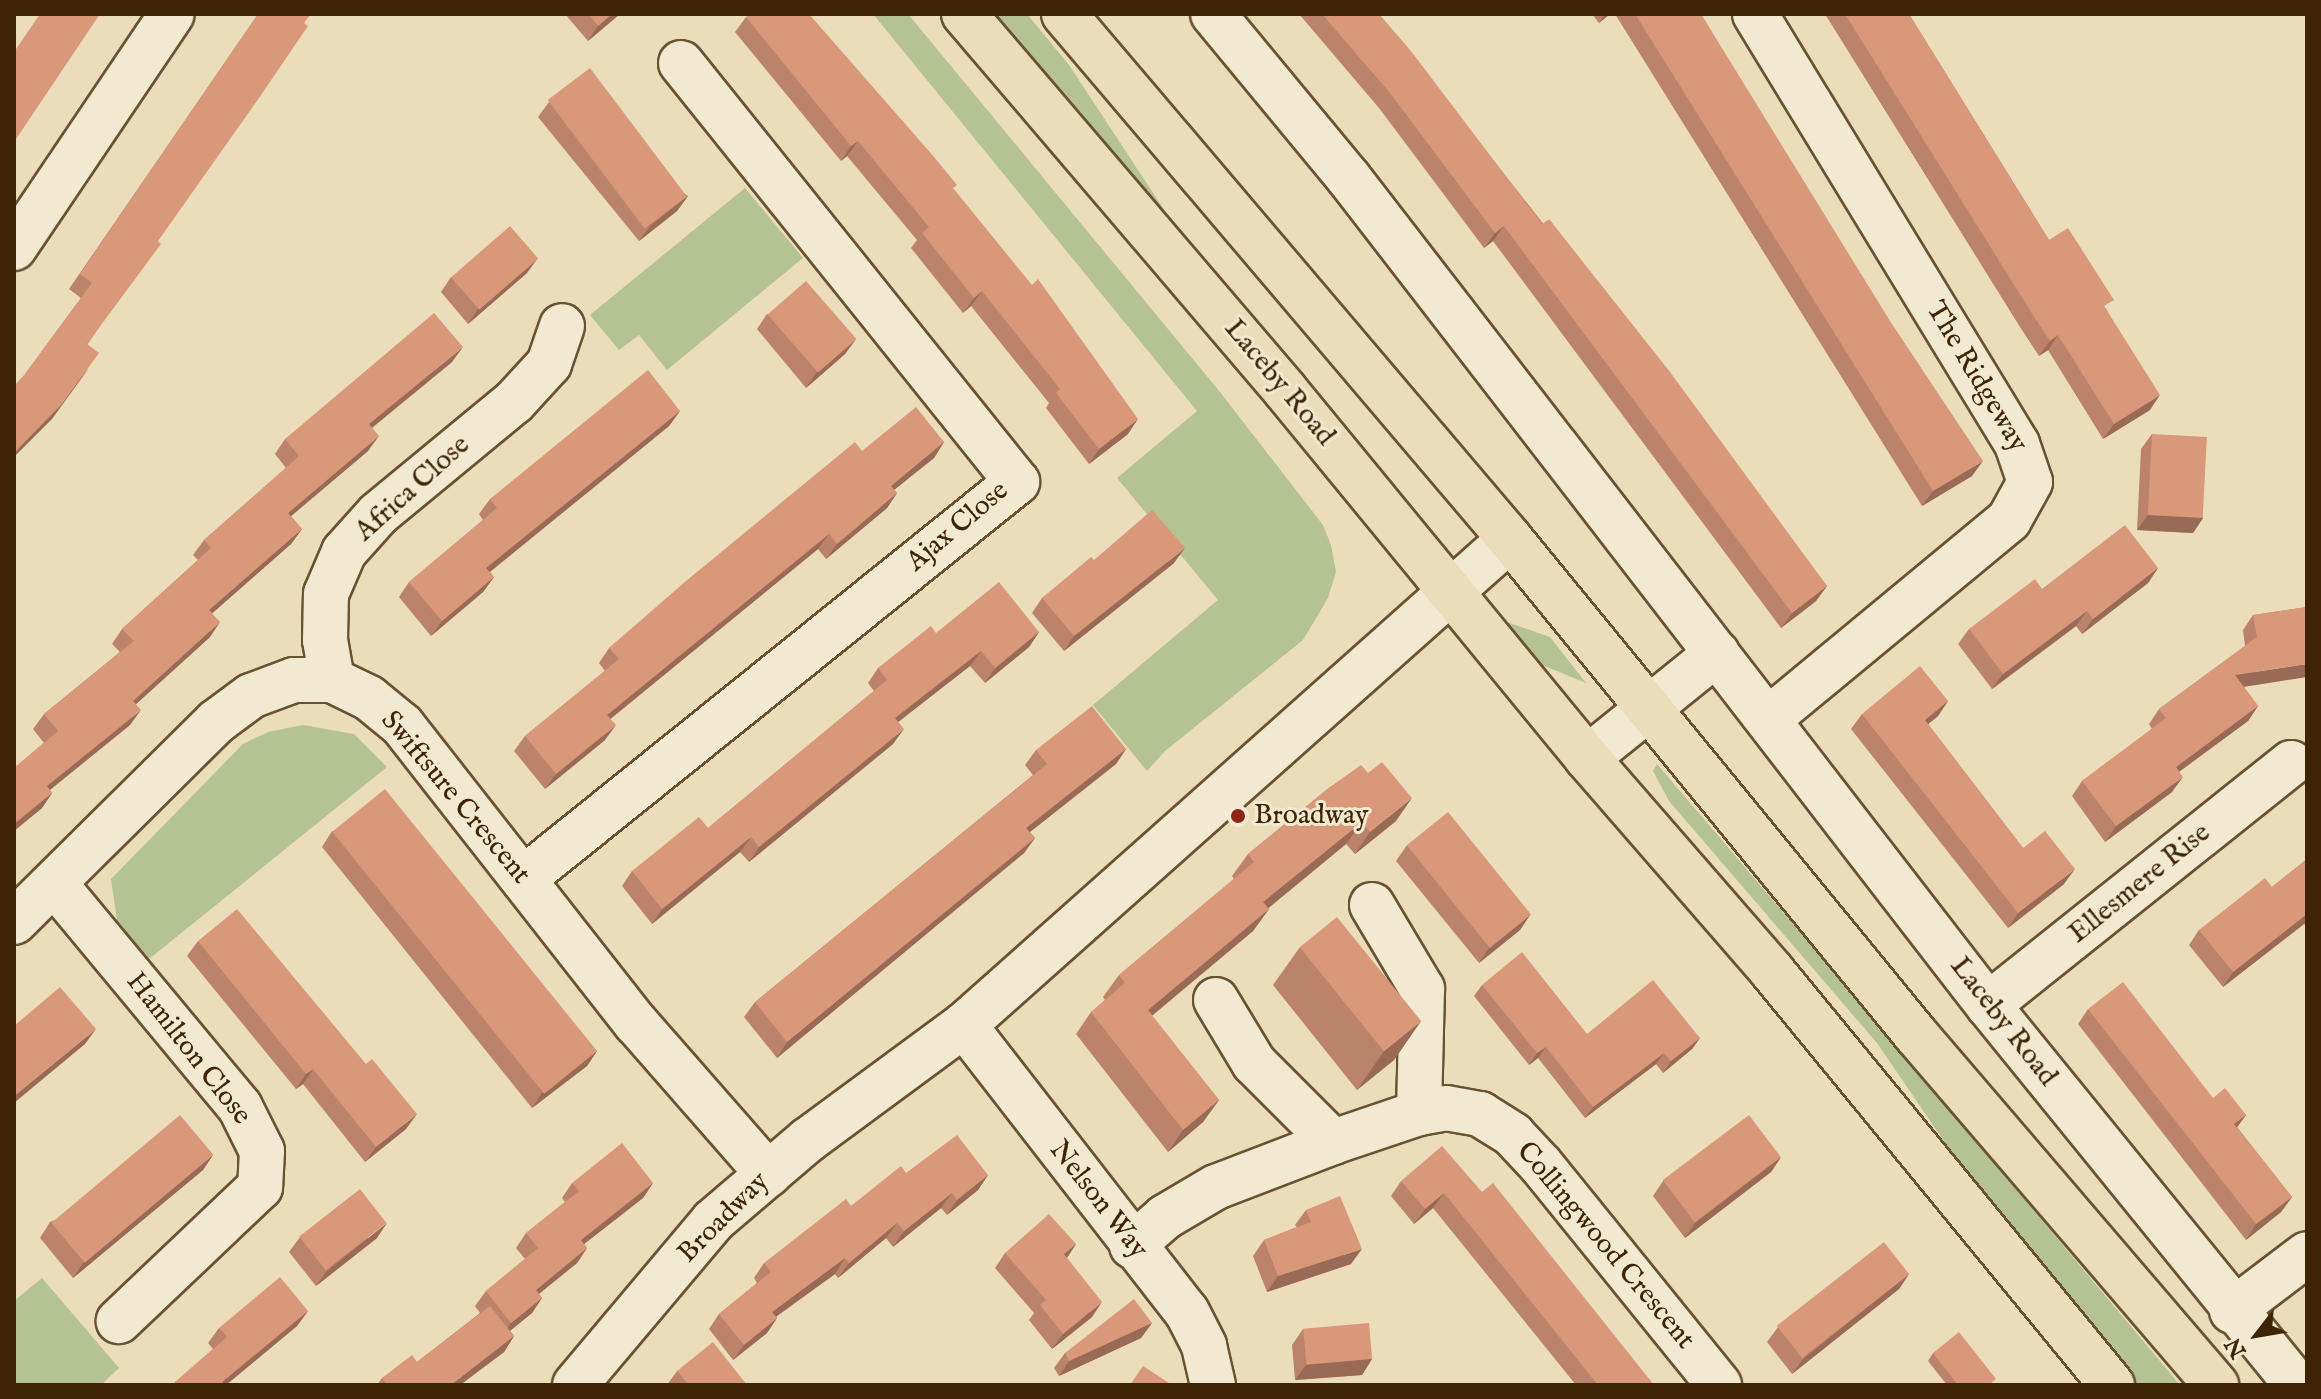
<!DOCTYPE html>
<html>
<head>
<meta charset="utf-8">
<style>
	body { margin:0 }
	#map { position:relative; width:2321px; height:1399px; overflow:hidden; background:#ebddba; font-family:"IM FELL English",serif }
	div>[style] { position:absolute }
	[style*='--x'] { left:calc(var(--x)*1px); top:calc(var(--y)*1px); width:calc(var(--w)*1px); rotate:calc(var(--a)*1deg) }
	.green>* { inset:0; background:#b5c291 }
	.roads { filter:drop-shadow(2px 0 #695232) drop-shadow(-2px 0 #695232) drop-shadow(0 2px #695232) drop-shadow(0 -2px #695232) }
	.minor>* { height:44px; margin:-22px; padding:0 22px; transform-origin:22px; border-radius:22px; background:#f2e9d2 }
	.highway>* { height:44px; margin:-22px; padding:0 22px; transform-origin:22px; border-radius:22px; background:#ebddba }
	.wall>* { inset:0; background:#bb8369 }
	.shaded-wall>* { inset:0; background:#996a55 }
	.building>* { inset:0; background:#da987a; transform-origin:0 0 }
	.dots>* { width:22px; height:22px; translate:-50% -50%; box-sizing:border-box; border:4px solid #f2e9d2; border-radius:50% }
	span { translate:-50% -50%; white-space:nowrap; text-align:center; line-height:1.15; -webkit-text-stroke:6px #f2e9d2; paint-order:stroke }
	.street-label { font-size:28px; color:#3e2404 }
	.poi-label { font-size:28px; color:#3e2404 }
	.left { translate:0 -50%; text-align:left }
	.frame { position:absolute; inset:0; border:16px solid #3e2404; pointer-events:none }
	.north { position:absolute; left:2217px; top:1295px; width:80px; height:80px; -webkit-text-stroke:6px #f2e9d2; paint-order:stroke; rotate:239deg; font-size:22px; font-weight:700; line-height:32px; text-align:center; color:#3e2404 }
	.north::after { content:''; display:block; margin:auto; width:28px; height:36px; background:#3e2404; clip-path:polygon(50% 0,100% 100%,50% 72%,0 100%) }
</style>
</head>
<body>
<div id="map">
	<div class="green">
		<i style="clip-path:polygon(873px 14px,908px 14px,1220px 392px,1323px 525px,1331px 545px,1336px 572px,1328px 598px,1303px 640px,1165px 751px,1147px 771px,1093px 705px,1218px 600px,1117px 478px,1197px 411px)"></i>
		<i style="clip-path:polygon(985px 14px,1027px 14px,1069px 65px,1167px 214px,1393px 482px,1425px 529px)"></i>
		<i style="clip-path:polygon(745px 188px,803px 258px,667px 370px,639px 335px,619px 350px,590px 315px)"></i>
		<i style="clip-path:polygon(1484px 614px,1550px 637px,1586px 683px,1523px 657px)"></i>
		<i style="clip-path:polygon(303px 725px,354px 734px,387px 767px,149px 959px,117px 920px,111px 879px,243px 744px,268px 732px)"></i>
		<i style="clip-path:polygon(1657px 764px,1822px 958px,2180px 1385px,2132px 1385px,2019px 1251px,1877px 1043px,1669px 801px,1653px 771px)"></i>
		<i style="clip-path:polygon(42px 1278px,119px 1368px,101px 1385px,14px 1385px,14px 1301px)"></i>
	</div>
	<div class="roads">
		<div class="minor">
			<i style="--x:1213;--y:14;--w:212;--a:50.4"></i>
			<i style="--x:1348;--y:177;--w:1047;--a:52.3"></i>
			<i style="--x:1988;--y:1005;--w:490;--a:50.9"></i>
			<i style="--x:1755;--y:14;--w:504;--a:58.65"></i>
			<i style="--x:2017;--y:444;--w:40;--a:71.1"></i>
			<i style="--x:2030;--y:482;--w:43;--a:118.9"></i>
			<i style="--x:2009;--y:520;--w:310;--a:140.4"></i>
			<i style="--x:14;--y:248;--w:282;--a:-56"></i>
			<i style="--x:332;--y:680;--w:41;--a:-99.9"></i>
			<i style="--x:325;--y:640;--w:46;--a:-88.8"></i>
			<i style="--x:326;--y:594;--w:46;--a:-66.8"></i>
			<i style="--x:344;--y:552;--w:51;--a:-48.2"></i>
			<i style="--x:378;--y:514;--w:176;--a:-39.5"></i>
			<i style="--x:514;--y:402;--w:52;--a:-47.4"></i>
			<i style="--x:549;--y:364;--w:40;--a:-71.1"></i>
			<i style="--x:1587;--y:758;--w:167;--a:-38.9"></i>
			<i style="--x:523;--y:879;--w:634;--a:-38.79"></i>
			<i style="--x:1017;--y:482;--w:537;--a:-128.73"></i>
			<i style="--x:54;--y:883;--w:291;--a:50.3"></i>
			<i style="--x:240;--y:1107;--w:49;--a:63.4"></i>
			<i style="--x:262;--y:1151;--w:36;--a:93"></i>
			<i style="--x:260;--y:1187;--w:195;--a:136.5"></i>
			<i style="--x:1372;--y:905;--w:98;--a:59.2"></i>
			<i style="--x:1422;--y:989;--w:124;--a:91.4"></i>
			<i style="--x:14;--y:922;--w:284;--a:-44.7"></i>
			<i style="--x:216;--y:722;--w:44;--a:-36.6"></i>
			<i style="--x:251;--y:696;--w:46;--a:-20.4"></i>
			<i style="--x:294;--y:680;--w:38;--a:0"></i>
			<i style="--x:332;--y:680;--w:41;--a:25.9"></i>
			<i style="--x:369;--y:698;--w:43;--a:39.3"></i>
			<i style="--x:402;--y:725;--w:379;--a:51.9"></i>
			<i style="--x:636;--y:1023;--w:201;--a:48.8"></i>
			<i style="--x:1216;--y:1000;--w:74;--a:58.9"></i>
			<i style="--x:1254;--y:1063;--w:112;--a:45"></i>
			<i style="--x:1988;--y:1005;--w:388;--a:-38.6"></i>
			<i style="--x:964;--y:1025;--w:363;--a:52.2"></i>
			<i style="--x:1187;--y:1312;--w:38;--a:63"></i>
			<i style="--x:1204;--y:1346;--w:40;--a:77"></i>
			<i style="--x:1132;--y:1246;--w:44;--a:-41.3"></i>
			<i style="--x:1165;--y:1217;--w:59;--a:-30.5"></i>
			<i style="--x:1216;--y:1187;--w:125;--a:-21"></i>
			<i style="--x:1333;--y:1142;--w:91;--a:-18.6"></i>
			<i style="--x:1419;--y:1113;--w:27;--a:-10"></i>
			<i style="--x:1446;--y:1108;--w:35;--a:10"></i>
			<i style="--x:1480;--y:1114;--w:39;--a:32"></i>
			<i style="--x:1513;--y:1135;--w:41;--a:47"></i>
			<i style="--x:1541;--y:1165;--w:283;--a:51"></i>
			<i style="--x:2232;--y:1311;--w:94;--a:-37.2"></i>
			<i style="--x:575;--y:1385;--w:214;--a:-49.9"></i>
			<i style="--x:713;--y:1221;--w:125;--a:-40.5"></i>
			<i style="--x:808;--y:1140;--w:194;--a:-36.4"></i>
			<i style="--x:964;--y:1025;--w:731;--a:-41.67"></i>
		</div>
		<div class="highway">
			<i style="--x:964;--y:14;--w:494;--a:49.5"></i>
			<i style="--x:1285;--y:390;--w:476;--a:50.6"></i>
			<i style="--x:1587;--y:758;--w:282;--a:49"></i>
			<i style="--x:1772;--y:971;--w:536;--a:50.61"></i>
			<i style="--x:1064;--y:14;--w:689;--a:49.65"></i>
			<i style="--x:1510;--y:539;--w:642;--a:50.69"></i>
			<i style="--x:1917;--y:1036;--w:460;--a:49.4"></i>
		</div>
	</div>
	<div class="wall">
		<i style="clip-path:polygon(258px 14px,304px 24px,87px 345px,52px 419px,25px 374px,81px 298px,69px 289px)"></i>
		<i style="clip-path:polygon(565px 14px,620px 14px,588px 41px)"></i>
		<i style="clip-path:polygon(1299px 14px,1379px 14px,1827px 586px,1816px 601px,1781px 628px,1493px 241px,1484px 248px,1379px 108px)"></i>
		<i style="clip-path:polygon(1592px 14px,1610px 14px,1599px 23px)"></i>
		<i style="clip-path:polygon(1615px 14px,1701px 14px,1972px 476px,1922px 506px)"></i>
		<i style="clip-path:polygon(1825px 14px,1909px 14px,2049px 240px,2107px 310px,2150px 410px,2103px 439px,2048px 350px,2039px 356px,2020px 327px)"></i>
		<i style="clip-path:polygon(746px 17px,954px 190px,1128px 434px,1089px 464px,1046px 408px,1049px 403px,971px 306px,963px 313px,911px 248px,917px 240px,847px 156px,841px 161px,735px 32px)"></i>
		<i style="clip-path:polygon(549px 102px,688px 196px,677px 211px,639px 241px,538px 117px)"></i>
		<i style="clip-path:polygon(527px 273px,468px 324px,441px 292px,451px 277px)"></i>
		<i style="clip-path:polygon(767px 314px,856px 339px,845px 354px,806px 388px,757px 329px)"></i>
		<i style="clip-path:polygon(452px 362px,372px 428px,368px 451px,291px 516px,302px 529px,291px 544px,212px 613px,210px 637px,136px 704px,130px 725px,50px 790px,52px 793px,42px 808px,14px 831px,14px 768px,44px 743px,33px 729px,44px 714px,120px 652px,112px 644px,122px 629px,198px 560px,193px 555px,204px 540px,286px 468px,275px 454px,285px 439px)"></i>
		<i style="clip-path:polygon(680px 411px,669px 426px,490px 572px,494px 577px,483px 592px,431px 636px,399px 597px,409px 582px,483px 520px,479px 514px,490px 499px)"></i>
		<i style="clip-path:polygon(2152px 434px,2203px 518px,2193px 533px,2137px 530px,2141px 449px)"></i>
		<i style="clip-path:polygon(944px 442px,934px 458px,894px 490px,897px 493px,887px 508px,826px 559px,818px 549px,610px 719px,605px 740px,545px 789px,514px 751px,525px 736px,605px 671px,599px 663px,609px 648px,862px 451px)"></i>
		<i style="clip-path:polygon(1094px 560px,1174px 563px,1064px 651px,1032px 613px,1042px 598px)"></i>
		<i style="clip-path:polygon(2158px 568px,2148px 583px,2082px 634px,2076px 626px,1992px 689px,1958px 644px,1969px 629px,2042px 589px)"></i>
		<i style="clip-path:polygon(2307px 607px,2244px 687px,2258px 706px,2248px 721px,2179px 772px,2172px 792px,2105px 842px,2072px 796px,2082px 781px,2152px 729px,2149px 724px,2159px 709px,2245px 646px,2243px 630px,2253px 615px)"></i>
		<i style="clip-path:polygon(1039px 632px,1029px 647px,985px 683px,970px 666px,898px 722px,893px 744px,749px 862px,740px 852px,652px 924px,622px 886px,632px 871px,708px 828px,874px 691px,868px 683px,878px 668px,936px 633px)"></i>
		<i style="clip-path:polygon(1948px 701px,1938px 716px,1928px 724px,2023px 848px,2064px 884px,2008px 928px,1851px 729px,1862px 714px)"></i>
		<i style="clip-path:polygon(1126px 749px,1116px 764px,1030px 832px,1035px 838px,1024px 853px,777px 1058px,744px 1017px,755px 1002px,1033px 775px,1025px 765px,1036px 750px)"></i>
		<i style="clip-path:polygon(1330px 787px,1396px 821px,1355px 854px,1346px 844px,1268px 908px,1269px 909px,1253px 931px,1152px 1016px,1219px 1100px,1203px 1122px,1168px 1152px,1076px 1034px,1091px 1012px,1105px 1000px,1103px 997px,1119px 975px,1234px 879px,1232px 876px,1248px 854px)"></i>
		<i style="clip-path:polygon(332px 831px,597px 1051px,587px 1066px,532px 1108px,322px 847px)"></i>
		<i style="clip-path:polygon(1407px 845px,1530px 915px,1520px 930px,1479px 963px,1396px 861px)"></i>
		<i style="clip-path:polygon(2307px 859px,2307px 927px,2304px 924px,2223px 987px,2189px 945px,2199px 930px,2272px 887px)"></i>
		<i style="clip-path:polygon(198px 941px,406px 1129px,365px 1162px,303px 1084px,296px 1089px,187px 956px)"></i>
		<i style="clip-path:polygon(1300px 947px,1421px 1021px,1394px 1060px,1357px 1090px,1273px 985px)"></i>
		<i style="clip-path:polygon(1482px 985px,1587px 1034px,1700px 1038px,1692px 1049px,1663px 1073px,1656px 1064px,1585px 1118px,1538px 1058px,1529px 1065px,1474px 996px)"></i>
		<i style="clip-path:polygon(2088px 1009px,2213px 1098px,2246px 1115px,2237px 1127px,2292px 1197px,2281px 1212px,2246px 1240px,2078px 1024px)"></i>
		<i style="clip-path:polygon(213px 1155px,203px 1170px,73px 1278px,40px 1238px,50px 1222px)"></i>
		<i style="clip-path:polygon(1781px 1157px,1771px 1172px,1685px 1238px,1653px 1196px,1663px 1181px)"></i>
		<i style="clip-path:polygon(906px 1173px,988px 1175px,978px 1190px,947px 1215px,941px 1208px,893px 1247px,886px 1238px,838px 1278px,835px 1274px,776px 1316px,777px 1318px,767px 1333px,733px 1360px,709px 1329px,719px 1314px,757px 1283px,754px 1278px,764px 1263px,851px 1206px)"></i>
		<i style="clip-path:polygon(1401px 1181px,1482px 1192px,1654px 1385px,1576px 1385px,1433px 1208px,1414px 1224px,1391px 1196px)"></i>
		<i style="clip-path:polygon(572px 1183px,653px 1183px,643px 1198px,584px 1244px,587px 1248px,577px 1263px,539px 1294px,542px 1298px,532px 1313px,510px 1331px,514px 1336px,504px 1352px,460px 1385px,377px 1385px,382px 1378px,417px 1362px,480px 1313px,475px 1306px,486px 1291px,525px 1259px,516px 1248px,526px 1233px,565px 1202px,562px 1198px)"></i>
		<i style="clip-path:polygon(1306px 1210px,1351px 1264px,1267px 1292px,1253px 1256px,1264px 1240px,1297px 1227px,1295px 1225px)"></i>
		<i style="clip-path:polygon(300px 1237px,377px 1238px,316px 1286px,289px 1252px)"></i>
		<i style="clip-path:polygon(1076px 1244px,1067px 1258px,1092px 1317px,1052px 1349px,1029px 1320px,1034px 1313px,995px 1268px,1005px 1253px)"></i>
		<i style="clip-path:polygon(1909px 1274px,1899px 1289px,1792px 1374px,1767px 1342px,1778px 1327px)"></i>
		<i style="clip-path:polygon(308px 1311px,297px 1326px,226px 1385px,172px 1385px,213px 1349px,208px 1343px,219px 1328px)"></i>
		<i style="clip-path:polygon(1152px 1323px,1141px 1338px,1059px 1376px,1054px 1368px,1065px 1353px)"></i>
		<i style="clip-path:polygon(1303px 1329px,1372px 1359px,1362px 1375px,1295px 1380px,1292px 1345px)"></i>
		<i style="clip-path:polygon(1933px 1353px,1992px 1385px,1947px 1385px,1928px 1361px)"></i>
		<i style="clip-path:polygon(677px 1371px,747px 1385px,667px 1385px)"></i>
	</div>
	<div class="shaded-wall">
		<i style="clip-path:polygon(612px 14px,620px 14px,588px 41px,598px 26px)"></i>
		<i style="clip-path:polygon(1605px 14px,1610px 14px,1599px 23px)"></i>
		<i style="clip-path:polygon(858px 141px,847px 156px,841px 161px,851px 146px)"></i>
		<i style="clip-path:polygon(688px 196px,677px 211px,639px 241px,650px 226px)"></i>
		<i style="clip-path:polygon(1504px 226px,1493px 241px,1484px 248px,1495px 233px)"></i>
		<i style="clip-path:polygon(538px 258px,527px 273px,468px 324px,478px 309px)"></i>
		<i style="clip-path:polygon(982px 291px,971px 306px,963px 313px,974px 298px)"></i>
		<i style="clip-path:polygon(2058px 335px,2048px 350px,2039px 356px,2050px 341px)"></i>
		<i style="clip-path:polygon(856px 339px,845px 354px,806px 388px,816px 373px)"></i>
		<i style="clip-path:polygon(463px 347px,452px 362px,358px 439px,369px 424px)"></i>
		<i style="clip-path:polygon(89px 368px,52px 419px,14px 457px,14px 453px)"></i>
		<i style="clip-path:polygon(2160px 395px,2150px 410px,2103px 439px,2114px 424px)"></i>
		<i style="clip-path:polygon(680px 411px,669px 426px,476px 583px,486px 568px)"></i>
		<i style="clip-path:polygon(1138px 419px,1128px 434px,1089px 464px,1099px 449px)"></i>
		<i style="clip-path:polygon(379px 436px,368px 451px,277px 528px,288px 513px)"></i>
		<i style="clip-path:polygon(944px 442px,934px 458px,880px 501px,891px 486px)"></i>
		<i style="clip-path:polygon(1983px 461px,1972px 476px,1922px 506px,1933px 491px)"></i>
		<i style="clip-path:polygon(897px 493px,887px 508px,826px 559px,837px 544px)"></i>
		<i style="clip-path:polygon(2148px 515px,2203px 518px,2193px 533px,2137px 530px)"></i>
		<i style="clip-path:polygon(302px 529px,291px 544px,199px 625px,209px 610px)"></i>
		<i style="clip-path:polygon(829px 534px,818px 549px,597px 730px,607px 715px)"></i>
		<i style="clip-path:polygon(1185px 548px,1174px 563px,1064px 651px,1074px 636px)"></i>
		<i style="clip-path:polygon(2158px 568px,2148px 583px,2082px 634px,2093px 619px)"></i>
		<i style="clip-path:polygon(494px 577px,483px 592px,431px 636px,442px 621px)"></i>
		<i style="clip-path:polygon(1827px 586px,1816px 601px,1781px 628px,1792px 613px)"></i>
		<i style="clip-path:polygon(2087px 611px,2076px 626px,1992px 689px,2003px 674px)"></i>
		<i style="clip-path:polygon(220px 622px,210px 637px,123px 716px,133px 701px)"></i>
		<i style="clip-path:polygon(1039px 632px,1029px 647px,985px 683px,995px 668px)"></i>
		<i style="clip-path:polygon(981px 651px,970px 666px,884px 733px,895px 718px)"></i>
		<i style="clip-path:polygon(2307px 664px,2307px 677px,2224px 690px,2235px 675px)"></i>
		<i style="clip-path:polygon(1948px 701px,1938px 716px,1915px 735px,1925px 720px)"></i>
		<i style="clip-path:polygon(2258px 706px,2248px 721px,2165px 782px,2176px 767px)"></i>
		<i style="clip-path:polygon(141px 710px,130px 725px,36px 801px,47px 786px)"></i>
		<i style="clip-path:polygon(616px 725px,605px 740px,545px 789px,556px 774px)"></i>
		<i style="clip-path:polygon(904px 729px,893px 744px,749px 862px,759px 847px)"></i>
		<i style="clip-path:polygon(1126px 749px,1116px 764px,1016px 843px,1026px 828px)"></i>
		<i style="clip-path:polygon(2183px 777px,2172px 792px,2105px 842px,2116px 826px)"></i>
		<i style="clip-path:polygon(52px 793px,42px 808px,14px 831px,14px 824px)"></i>
		<i style="clip-path:polygon(1412px 798px,1396px 821px,1355px 854px,1370px 832px)"></i>
		<i style="clip-path:polygon(1362px 822px,1346px 844px,1248px 925px,1263px 902px)"></i>
		<i style="clip-path:polygon(751px 837px,740px 852px,652px 924px,662px 909px)"></i>
		<i style="clip-path:polygon(1035px 838px,1024px 853px,777px 1058px,787px 1042px)"></i>
		<i style="clip-path:polygon(2075px 869px,2064px 884px,2008px 928px,2018px 913px)"></i>
		<i style="clip-path:polygon(1269px 909px,1253px 931px,1132px 1032px,1148px 1010px)"></i>
		<i style="clip-path:polygon(2307px 914px,2307px 919px,2304px 924px,2223px 987px,2233px 972px)"></i>
		<i style="clip-path:polygon(1530px 915px,1520px 930px,1479px 963px,1489px 948px)"></i>
		<i style="clip-path:polygon(1421px 1021px,1394px 1060px,1357px 1090px,1384px 1051px)"></i>
		<i style="clip-path:polygon(96px 1029px,85px 1044px,14px 1103px,14px 1096px)"></i>
		<i style="clip-path:polygon(1700px 1038px,1692px 1049px,1663px 1073px,1671px 1061px)"></i>
		<i style="clip-path:polygon(1546px 1047px,1538px 1058px,1529px 1065px,1537px 1053px)"></i>
		<i style="clip-path:polygon(597px 1051px,587px 1066px,532px 1108px,542px 1093px)"></i>
		<i style="clip-path:polygon(1664px 1053px,1656px 1064px,1585px 1118px,1593px 1107px)"></i>
		<i style="clip-path:polygon(313px 1069px,303px 1084px,296px 1089px,306px 1074px)"></i>
		<i style="clip-path:polygon(1219px 1100px,1203px 1122px,1168px 1152px,1183px 1130px)"></i>
		<i style="clip-path:polygon(417px 1114px,406px 1129px,365px 1162px,376px 1147px)"></i>
		<i style="clip-path:polygon(2246px 1115px,2235px 1130px,2234px 1124px)"></i>
		<i style="clip-path:polygon(213px 1155px,203px 1170px,73px 1278px,83px 1263px)"></i>
		<i style="clip-path:polygon(1781px 1157px,1771px 1172px,1685px 1238px,1695px 1223px)"></i>
		<i style="clip-path:polygon(988px 1175px,978px 1190px,947px 1215px,957px 1200px)"></i>
		<i style="clip-path:polygon(653px 1183px,643px 1198px,570px 1255px,581px 1240px)"></i>
		<i style="clip-path:polygon(952px 1193px,941px 1208px,893px 1247px,904px 1231px)"></i>
		<i style="clip-path:polygon(1444px 1193px,1433px 1208px,1414px 1224px,1425px 1209px)"></i>
		<i style="clip-path:polygon(2292px 1197px,2281px 1212px,2246px 1240px,2256px 1224px)"></i>
		<i style="clip-path:polygon(387px 1223px,377px 1238px,316px 1286px,327px 1271px)"></i>
		<i style="clip-path:polygon(897px 1223px,886px 1238px,838px 1278px,849px 1263px)"></i>
		<i style="clip-path:polygon(1076px 1244px,1066px 1259px,1064px 1254px)"></i>
		<i style="clip-path:polygon(587px 1248px,577px 1263px,525px 1305px,536px 1290px)"></i>
		<i style="clip-path:polygon(1362px 1249px,1351px 1264px,1267px 1292px,1278px 1276px)"></i>
		<i style="clip-path:polygon(845px 1258px,835px 1274px,762px 1327px,772px 1312px)"></i>
		<i style="clip-path:polygon(1909px 1274px,1899px 1289px,1792px 1374px,1803px 1359px)"></i>
		<i style="clip-path:polygon(542px 1298px,532px 1313px,501px 1338px,511px 1323px)"></i>
		<i style="clip-path:polygon(1102px 1302px,1092px 1317px,1052px 1349px,1063px 1334px)"></i>
		<i style="clip-path:polygon(308px 1311px,297px 1326px,226px 1385px,220px 1385px,222px 1382px)"></i>
		<i style="clip-path:polygon(777px 1318px,767px 1333px,733px 1360px,744px 1345px)"></i>
		<i style="clip-path:polygon(1152px 1323px,1141px 1338px,1059px 1376px,1069px 1361px)"></i>
		<i style="clip-path:polygon(514px 1336px,504px 1352px,460px 1385px,451px 1385px)"></i>
		<i style="clip-path:polygon(1372px 1359px,1362px 1375px,1295px 1380px,1306px 1365px)"></i>
	</div>
	<div class="building">
		<i style="clip-path:polygon(40px 14px,100px 14px,14px 142px,14px 52px)"></i>
		<i style="clip-path:polygon(258px 14px,311px 14px,304px 23px,308px 26px,259px 98px,158px 241px,161px 244px,87px 344px,99px 353px,62px 404px,14px 453px,14px 386px,25px 374px,92px 283px,80px 274px)"></i>
		<i style="clip-path:polygon(589px 14px,612px 14px,598px 26px)"></i>
		<i style="clip-path:polygon(749px 14px,809px 14px,935px 158px,957px 185px,953px 188px,1032px 285px,1038px 279px,1138px 419px,1099px 449px,1056px 393px,1060px 389px,982px 291px,974px 298px,922px 233px,929px 227px,858px 141px,851px 146px,746px 17px)"></i>
		<i style="clip-path:polygon(1322px 14px,1379px 14px,1411px 51px,1542px 224px,1549px 219px,1670px 372px,1827px 586px,1792px 613px,1504px 226px,1495px 233px,1390px 93px)"></i>
		<i style="clip-path:polygon(1635px 14px,1701px 14px,1890px 321px,1983px 461px,1933px 491px)"></i>
		<i style="clip-path:polygon(1845px 14px,1909px 14px,2049px 240px,2068px 228px,2114px 300px,2104px 306px,2160px 395px,2114px 424px,2058px 335px,2050px 341px,2031px 312px)"></i>
		<i style="left:590px;top:68px;width:161px;height:53px;rotate:53deg"></i>
		<i style="left:510px;top:226px;width:43px;height:78px;rotate:49deg"></i>
		<i style="left:806px;top:281px;width:77px;height:51px;rotate:49deg"></i>
		<i style="clip-path:polygon(434px 313px,463px 347px,369px 424px,379px 436px,288px 513px,302px 529px,209px 610px,220px 622px,133px 701px,141px 710px,47px 786px,52px 793px,14px 824px,14px 768px,58px 731px,44px 714px,134px 641px,122px 629px,211px 548px,204px 540px,299px 456px,285px 439px)"></i>
		<i style="clip-path:polygon(648px 370px,680px 411px,486px 568px,494px 577px,442px 621px,409px 582px,497px 508px,490px 499px)"></i>
		<i style="clip-path:polygon(916px 407px,944px 442px,891px 486px,897px 493px,837px 544px,829px 534px,607px 715px,616px 725px,556px 774px,525px 736px,619px 659px,609px 648px,686px 581px,855px 442px,862px 451px)"></i>
		<i style="left:2152px;top:434px;width:55px;height:81px;rotate:3deg"></i>
		<i style="clip-path:polygon(1152px 510px,1185px 548px,1074px 636px,1042px 598px,1091px 557px,1094px 560px)"></i>
		<i style="clip-path:polygon(2125px 525px,2158px 568px,2093px 619px,2087px 611px,2003px 674px,1969px 629px,2035px 579px,2042px 589px)"></i>
		<i style="clip-path:polygon(999px 582px,1039px 632px,995px 668px,981px 651px,895px 718px,904px 729px,759px 847px,751px 837px,662px 909px,632px 871px,699px 817px,708px 828px,887px 680px,878px 668px,931px 626px,936px 633px)"></i>
		<i style="clip-path:polygon(2307px 607px,2307px 664px,2235px 675px,2258px 706px,2176px 767px,2183px 777px,2116px 826px,2082px 781px,2166px 718px,2159px 709px,2257px 637px,2253px 615px)"></i>
		<i style="clip-path:polygon(1920px 666px,1948px 701px,1925px 720px,2023px 848px,2045px 831px,2075px 869px,2018px 913px,1862px 714px)"></i>
		<i style="clip-path:polygon(1092px 706px,1126px 749px,1026px 828px,1035px 838px,787px 1042px,755px 1002px,1047px 764px,1036px 750px)"></i>
		<i style="clip-path:polygon(1382px 762px,1412px 798px,1370px 832px,1362px 822px,1263px 902px,1269px 909px,1148px 1010px,1219px 1100px,1183px 1130px,1091px 1012px,1125px 983px,1119px 975px,1254px 862px,1248px 854px,1330px 787px,1361px 765px,1368px 773px)"></i>
		<i style="left:385px;top:789px;width:337px;height:68px;rotate:51deg"></i>
		<i style="left:1448px;top:812px;width:132px;height:53px;rotate:51deg"></i>
		<i style="clip-path:polygon(2307px 859px,2307px 914px,2233px 972px,2199px 930px,2265px 878px,2272px 887px)"></i>
		<i style="clip-path:polygon(237px 909px,366px 1064px,372px 1059px,417px 1114px,376px 1147px,313px 1069px,306px 1074px,198px 941px)"></i>
		<i style="left:1337px;top:917px;width:134px;height:48px;rotate:51deg"></i>
		<i style="clip-path:polygon(1522px 952px,1587px 1034px,1653px 980px,1700px 1038px,1671px 1061px,1664px 1053px,1593px 1107px,1546px 1047px,1537px 1053px,1482px 985px)"></i>
		<i style="clip-path:polygon(2123px 982px,2213px 1098px,2225px 1088px,2246px 1115px,2234px 1124px,2292px 1197px,2256px 1224px,2088px 1009px)"></i>
		<i style="clip-path:polygon(60px 987px,96px 1029px,14px 1096px,14px 1026px)"></i>
		<i style="left:180px;top:1115px;width:52px;height:168px;rotate:50deg"></i>
		<i style="left:1749px;top:1115px;width:53px;height:108px;rotate:53deg"></i>
		<i style="clip-path:polygon(957px 1135px,988px 1175px,957px 1200px,952px 1193px,904px 1231px,897px 1223px,849px 1263px,845px 1258px,772px 1312px,777px 1318px,744px 1345px,719px 1314px,771px 1272px,764px 1263px,846px 1199px,851px 1206px,901px 1166px,906px 1173px)"></i>
		<i style="clip-path:polygon(622px 1143px,653px 1183px,581px 1240px,587px 1248px,536px 1290px,542px 1298px,511px 1323px,486px 1291px,538px 1248px,526px 1233px,579px 1191px,572px 1183px)"></i>
		<i style="clip-path:polygon(1442px 1146px,1482px 1192px,1493px 1183px,1654px 1385px,1598px 1385px,1444px 1193px,1425px 1209px,1401px 1181px)"></i>
		<i style="left:360px;top:1189px;width:43px;height:77px;rotate:52deg"></i>
		<i style="clip-path:polygon(1340px 1196px,1362px 1249px,1278px 1276px,1264px 1240px,1311px 1222px,1306px 1210px)"></i>
		<i style="clip-path:polygon(1049px 1214px,1076px 1244px,1064px 1254px,1102px 1302px,1063px 1334px,1040px 1305px,1046px 1300px,1005px 1253px)"></i>
		<i style="left:1884px;top:1242px;width:41px;height:136px;rotate:52deg"></i>
		<i style="clip-path:polygon(280px 1277px,308px 1311px,222px 1382px,225px 1385px,178px 1385px,175px 1382px,227px 1337px,219px 1328px)"></i>
		<i style="clip-path:polygon(1134px 1299px,1152px 1323px,1069px 1361px,1065px 1353px)"></i>
		<i style="clip-path:polygon(490px 1306px,514px 1336px,451px 1385px,387px 1385px,382px 1378px,412px 1355px,417px 1362px)"></i>
		<i style="left:1369px;top:1323px;width:36px;height:66px;rotate:85deg"></i>
		<i style="clip-path:polygon(1959px 1332px,1996px 1379px,1989px 1385px,1958px 1385px,1933px 1353px)"></i>
		<i style="clip-path:polygon(713px 1342px,747px 1385px,689px 1385px,677px 1371px)"></i>
		<i style="clip-path:polygon(1143px 1366px,1172px 1385px,1130px 1385px)"></i>
	</div>
	<div class="dots">
		<i style="left:1238px;top:816px;background:#8f2418"></i>
	</div>
	<div class="street-label">
		<span style="left:1976px;top:377px;rotate:59deg">The Ridgeway</span>
		<span style="left:1279px;top:383px;rotate:50deg">Laceby Road</span>
		<span style="left:413px;top:489px;rotate:-42deg">Africa Close</span>
		<span style="left:958px;top:527px;rotate:-40deg">Ajax Close</span>
		<span style="left:455px;top:798px;rotate:50deg">Swiftsure Crescent</span>
		<span style="left:2140px;top:884px;rotate:-39deg">Ellesmere Rise</span>
		<span style="left:2003px;top:1022px;rotate:52deg">Laceby Road</span>
		<span style="left:188px;top:1049px;rotate:52deg">Hamilton Close</span>
		<span style="left:1098px;top:1200px;rotate:52deg">Nelson Way</span>
		<span style="left:724px;top:1218px;rotate:-45deg">Broadway</span>
		<span style="left:1605px;top:1246px;rotate:50deg">Collingwood Crescent</span>
	</div>
	<div class="poi-label">
		<span class="left" style="left:1254px;top:816px">Broadway</span>
	</div>
	<div class="frame"></div>
	<div class="north">N</div>
</div>
</body>
</html>
